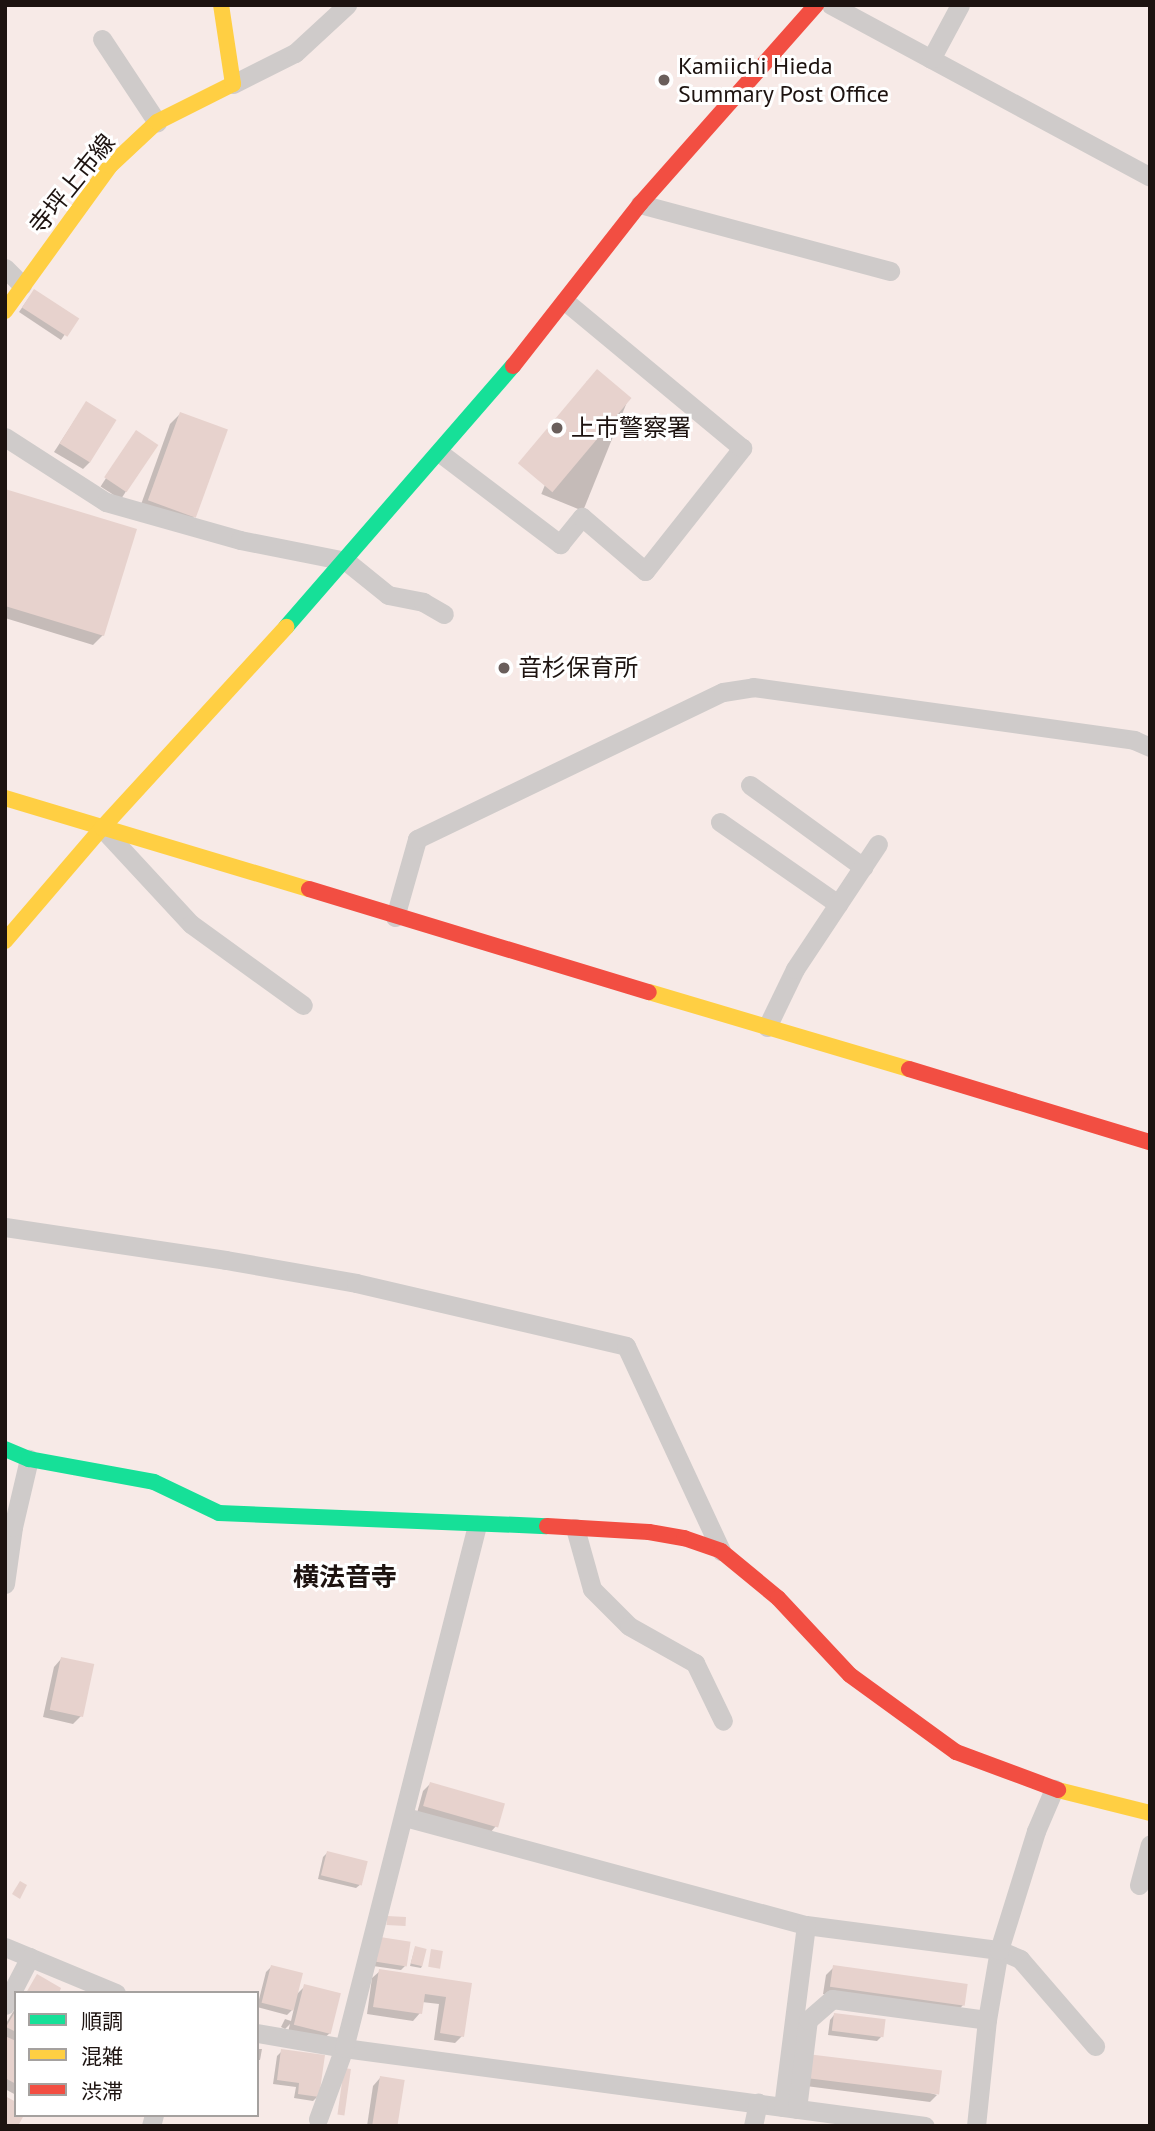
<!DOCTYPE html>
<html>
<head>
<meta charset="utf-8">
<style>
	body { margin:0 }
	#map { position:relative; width:1155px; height:2131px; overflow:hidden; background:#f7eae7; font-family:"PT Sans","Noto Sans JP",sans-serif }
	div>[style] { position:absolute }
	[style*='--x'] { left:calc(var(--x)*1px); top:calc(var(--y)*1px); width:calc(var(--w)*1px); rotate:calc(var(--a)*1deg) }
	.shadow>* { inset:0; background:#0003; transform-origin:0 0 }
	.building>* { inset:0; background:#e7d2cd; transform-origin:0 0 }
	.street>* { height:19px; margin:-9.5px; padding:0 9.5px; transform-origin:9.5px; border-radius:9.5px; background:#cfcbca }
	.fast>* { height:16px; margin:-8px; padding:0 8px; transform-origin:8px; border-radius:8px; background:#16e098 }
	.slow>* { height:16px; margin:-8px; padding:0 8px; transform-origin:8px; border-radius:8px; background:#ffcf43 }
	.jam>* { height:16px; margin:-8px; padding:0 8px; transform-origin:8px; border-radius:8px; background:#f24e42 }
	.dots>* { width:19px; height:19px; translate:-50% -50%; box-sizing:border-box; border:4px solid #fff; border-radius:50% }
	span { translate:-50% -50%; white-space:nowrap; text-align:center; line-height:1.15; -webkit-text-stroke:6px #fff; paint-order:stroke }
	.poi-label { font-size:24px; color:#1d1310 }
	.left { translate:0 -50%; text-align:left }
	.street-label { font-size:24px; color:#1d1310 }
	.neighbourhood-label { font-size:26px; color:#1d1310; font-weight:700 }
	.frame { position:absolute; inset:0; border:7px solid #1d1310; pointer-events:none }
	.legend { position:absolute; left:14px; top:1991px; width:245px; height:126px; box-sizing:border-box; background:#fff; border:2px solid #a5a19f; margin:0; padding:9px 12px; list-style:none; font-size:21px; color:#1d1310 }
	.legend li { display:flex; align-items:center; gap:14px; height:35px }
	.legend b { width:35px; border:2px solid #a5a19f }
</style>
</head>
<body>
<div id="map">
	<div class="shadow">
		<i style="clip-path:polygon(30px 296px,76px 318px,61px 340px,19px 312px)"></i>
		<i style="left:587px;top:381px;width:45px;height:122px;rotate:22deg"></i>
		<i style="clip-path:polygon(86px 403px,90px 462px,83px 469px,54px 452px)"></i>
		<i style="clip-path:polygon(180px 414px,195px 516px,185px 526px,139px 510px,170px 424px)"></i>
		<i style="left:136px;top:432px;width:24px;height:65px;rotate:33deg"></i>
		<i style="clip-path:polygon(5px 491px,103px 635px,93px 645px,5px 618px)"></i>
		<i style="clip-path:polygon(61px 1659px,81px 1716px,73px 1724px,43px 1717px,54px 1667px)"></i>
		<i style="clip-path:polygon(430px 1784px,496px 1826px,489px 1834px,417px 1813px,423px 1791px)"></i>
		<i style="clip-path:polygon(327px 1853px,361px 1884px,356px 1888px,318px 1879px,323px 1857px)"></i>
		<i style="clip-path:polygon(376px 1944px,406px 1965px,401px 1970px,373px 1966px)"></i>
		<i style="clip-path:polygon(415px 1948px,422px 1966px,421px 1968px,410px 1966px)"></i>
		<i style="clip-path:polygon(271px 1967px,296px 1995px,305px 1986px,330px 2033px,322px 2040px,288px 2032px,290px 2024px,285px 2029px,281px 2027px,285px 2019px,291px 2021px,294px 2008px,287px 2015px,257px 2007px,266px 1972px)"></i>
		<i style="clip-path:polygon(834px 1967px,963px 2005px,956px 2013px,823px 1994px,826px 1975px)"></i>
		<i style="clip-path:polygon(380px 1971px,470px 1984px,462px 2036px,455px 2043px,434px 2040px,439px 2004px,422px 2002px,420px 2013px,413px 2021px,367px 2014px,372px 1978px)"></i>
		<i style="clip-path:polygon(16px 2007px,16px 2095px,5px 2089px,5px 2025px)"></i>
		<i style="clip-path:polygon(834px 2015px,882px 2036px,877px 2041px,828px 2035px,830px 2020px)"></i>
		<i style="clip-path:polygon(257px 2049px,262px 2049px,260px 2060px,257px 2060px)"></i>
		<i style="clip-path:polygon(282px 2051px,318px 2096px,313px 2101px,294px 2098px,296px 2087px,273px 2084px,277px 2056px)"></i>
		<i style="clip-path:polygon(808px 2055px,937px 2095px,930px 2102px,798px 2085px)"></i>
		<i style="clip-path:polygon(380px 2078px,397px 2126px,367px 2126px,373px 2086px)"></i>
	</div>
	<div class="building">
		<i style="left:34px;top:289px;width:54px;height:22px;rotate:33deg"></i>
		<i style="left:597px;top:369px;width:45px;height:123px;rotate:40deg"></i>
		<i style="left:86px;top:401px;width:36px;height:50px;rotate:32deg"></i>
		<i style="left:180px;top:412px;width:51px;height:94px;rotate:20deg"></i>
		<i style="left:136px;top:430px;width:27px;height:57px;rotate:34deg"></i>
		<i style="clip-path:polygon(5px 489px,137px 529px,104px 636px,5px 606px)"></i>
		<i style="left:61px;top:1657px;width:34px;height:54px;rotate:12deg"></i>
		<i style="left:430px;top:1782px;width:78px;height:25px;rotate:16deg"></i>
		<i style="left:327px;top:1851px;width:42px;height:25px;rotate:14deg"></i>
		<i style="clip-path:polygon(20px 1881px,27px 1885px,20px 1899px,12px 1894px)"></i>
		<i style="left:387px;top:1916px;width:19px;height:9px;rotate:3deg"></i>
		<i style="left:380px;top:1937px;width:31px;height:25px;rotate:9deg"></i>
		<i style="left:415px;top:1946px;width:12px;height:18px;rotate:14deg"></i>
		<i style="left:431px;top:1949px;width:12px;height:18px;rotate:9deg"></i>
		<i style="left:271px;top:1965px;width:33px;height:39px;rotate:14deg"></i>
		<i style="left:833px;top:1965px;width:136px;height:22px;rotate:8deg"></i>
		<i style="clip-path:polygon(379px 1969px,472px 1983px,464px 2037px,440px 2033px,446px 1997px,425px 1994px,422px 2014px,373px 2007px)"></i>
		<i style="clip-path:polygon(37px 1974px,61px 1988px,59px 1993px,26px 1993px)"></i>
		<i style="left:304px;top:1984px;width:38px;height:42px;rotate:14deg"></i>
		<i style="clip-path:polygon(16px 2010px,16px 2032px,6px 2027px)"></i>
		<i style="left:834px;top:2013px;width:52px;height:18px;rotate:7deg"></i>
		<i style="clip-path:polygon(5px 2036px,16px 2041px,16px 2084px,5px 2078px)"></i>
		<i style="clip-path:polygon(281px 2049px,325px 2055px,319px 2097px,298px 2094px,299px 2083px,277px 2080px)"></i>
		<i style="left:807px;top:2054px;width:136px;height:24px;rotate:7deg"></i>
		<i style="left:344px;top:2068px;width:7px;height:47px;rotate:8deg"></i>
		<i style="left:380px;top:2076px;width:25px;height:50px;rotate:9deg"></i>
		<i style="clip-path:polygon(5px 2096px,16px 2102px,16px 2115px,24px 2115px,18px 2126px,5px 2126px)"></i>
	</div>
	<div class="street">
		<i style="--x:831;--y:5;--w:362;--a:28.3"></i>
		<i style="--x:102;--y:39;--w:100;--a:56.5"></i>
		<i style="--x:931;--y:59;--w:61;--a:-61.8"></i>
		<i style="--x:233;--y:84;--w:69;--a:-26.6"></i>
		<i style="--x:295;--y:53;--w:71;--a:-42.7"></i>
		<i style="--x:640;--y:204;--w:259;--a:15"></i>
		<i style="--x:5;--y:268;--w:24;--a:45"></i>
		<i style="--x:5;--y:437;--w:120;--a:32.8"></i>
		<i style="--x:106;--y:502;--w:139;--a:15.8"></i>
		<i style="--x:240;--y:540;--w:108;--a:11.2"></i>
		<i style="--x:346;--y:561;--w:54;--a:39"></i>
		<i style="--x:388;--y:595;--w:36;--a:11"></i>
		<i style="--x:423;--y:602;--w:24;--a:30"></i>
		<i style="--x:440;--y:453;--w:151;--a:37.2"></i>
		<i style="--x:560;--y:544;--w:35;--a:-51"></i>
		<i style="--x:582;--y:517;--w:83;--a:40.6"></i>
		<i style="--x:645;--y:571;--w:157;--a:-51.7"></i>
		<i style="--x:742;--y:448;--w:229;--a:-140.3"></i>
		<i style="--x:750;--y:785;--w:140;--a:36"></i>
		<i style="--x:720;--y:822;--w:144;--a:34.8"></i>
		<i style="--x:102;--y:828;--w:131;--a:47.2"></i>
		<i style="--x:191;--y:924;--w:138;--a:35.9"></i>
		<i style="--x:395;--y:917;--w:81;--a:-74.2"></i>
		<i style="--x:417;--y:839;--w:339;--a:-25.7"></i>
		<i style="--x:723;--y:692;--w:30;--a:-9"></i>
		<i style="--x:753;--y:687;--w:385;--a:7.9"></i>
		<i style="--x:1134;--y:740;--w:17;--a:24"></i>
		<i style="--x:767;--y:1027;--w:64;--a:-64.2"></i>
		<i style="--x:795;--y:969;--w:150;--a:-56.4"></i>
		<i style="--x:5;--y:1227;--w:223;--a:8.5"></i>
		<i style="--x:226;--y:1260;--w:132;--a:10"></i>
		<i style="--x:356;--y:1283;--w:277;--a:13.1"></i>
		<i style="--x:626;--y:1346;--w:226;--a:65.1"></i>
		<i style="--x:575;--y:1528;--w:63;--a:74.4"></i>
		<i style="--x:592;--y:1589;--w:52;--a:45"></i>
		<i style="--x:629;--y:1626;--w:76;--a:29.3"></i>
		<i style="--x:695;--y:1663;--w:64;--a:64.2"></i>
		<i style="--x:5;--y:1584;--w:58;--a:-82"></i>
		<i style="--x:13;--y:1527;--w:70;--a:-76.8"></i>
		<i style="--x:405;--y:1817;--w:415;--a:15.1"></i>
		<i style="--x:806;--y:1925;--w:195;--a:7.4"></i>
		<i style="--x:999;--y:1950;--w:23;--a:23"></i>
		<i style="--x:1020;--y:1959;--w:115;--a:49.2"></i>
		<i style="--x:1139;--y:1885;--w:42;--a:-75"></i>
		<i style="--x:5;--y:1947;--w:120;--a:22.5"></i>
		<i style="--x:5;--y:2005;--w:54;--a:-62.5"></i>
		<i style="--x:257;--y:2033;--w:88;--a:9.8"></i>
		<i style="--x:344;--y:2048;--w:586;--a:7.65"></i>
		<i style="--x:783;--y:2107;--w:183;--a:-82.8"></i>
		<i style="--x:797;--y:2109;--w:90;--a:-83"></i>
		<i style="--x:808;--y:2020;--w:32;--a:-41"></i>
		<i style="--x:832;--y:1999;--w:156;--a:7.7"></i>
		<i style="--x:318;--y:2119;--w:76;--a:-69.9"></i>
		<i style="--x:344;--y:2048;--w:540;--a:-75.73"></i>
		<i style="--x:151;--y:2126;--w:11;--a:-75"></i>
		<i style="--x:753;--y:2126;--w:24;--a:-78"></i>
		<i style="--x:976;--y:2126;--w:107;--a:-84.1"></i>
		<i style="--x:987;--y:2020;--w:71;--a:-80.3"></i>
		<i style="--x:999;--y:1950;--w:125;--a:-72.7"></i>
		<i style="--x:1036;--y:1831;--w:46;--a:-66.8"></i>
	</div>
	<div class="fast">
		<i style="--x:286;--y:627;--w:346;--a:-49"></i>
		<i style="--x:5;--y:1449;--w:26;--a:23"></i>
		<i style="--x:29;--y:1459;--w:127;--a:10.4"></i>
		<i style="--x:154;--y:1482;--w:72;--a:25.5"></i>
		<i style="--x:219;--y:1513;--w:328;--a:2.3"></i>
	</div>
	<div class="slow">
		<i style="--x:5;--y:311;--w:179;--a:-54.1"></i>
		<i style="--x:110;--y:166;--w:64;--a:-43.1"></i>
		<i style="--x:157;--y:122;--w:85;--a:-26.6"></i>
		<i style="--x:233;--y:84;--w:80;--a:-98.6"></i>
		<i style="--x:5;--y:798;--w:317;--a:16.7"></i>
		<i style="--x:5;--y:941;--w:149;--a:-49.4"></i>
		<i style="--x:102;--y:828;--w:273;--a:-47.5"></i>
		<i style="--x:649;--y:992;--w:271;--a:16.5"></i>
		<i style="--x:1058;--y:1790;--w:95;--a:14"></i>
	</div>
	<div class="jam">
		<i style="--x:513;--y:366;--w:206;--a:-51.9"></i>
		<i style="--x:640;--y:204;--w:266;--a:-48.5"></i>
		<i style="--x:309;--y:889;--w:355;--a:16.9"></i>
		<i style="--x:909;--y:1069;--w:252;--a:16.9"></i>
		<i style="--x:547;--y:1526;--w:102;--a:3.4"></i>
		<i style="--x:649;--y:1532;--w:36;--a:10"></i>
		<i style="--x:684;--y:1538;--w:39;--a:19"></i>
		<i style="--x:721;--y:1551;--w:74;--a:39.5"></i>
		<i style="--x:778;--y:1598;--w:105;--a:46.9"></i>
		<i style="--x:850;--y:1675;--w:131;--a:36"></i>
		<i style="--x:956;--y:1752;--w:109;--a:20.4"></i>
	</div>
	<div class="dots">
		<i style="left:664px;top:80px;background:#695e5b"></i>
		<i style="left:557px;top:428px;background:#695e5b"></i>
		<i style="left:504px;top:668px;background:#695e5b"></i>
	</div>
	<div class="poi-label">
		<span class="left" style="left:678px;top:80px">Kamiichi Hieda<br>Summary Post Office</span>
		<span class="left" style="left:571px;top:428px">上市警察署</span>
		<span class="left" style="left:518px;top:668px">音杉保育所</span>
	</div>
	<div class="street-label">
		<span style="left:72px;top:184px;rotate:-51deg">寺坪上市線</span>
	</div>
	<div class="neighbourhood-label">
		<span style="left:345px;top:1577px">横法音寺</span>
	</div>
	<div class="frame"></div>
	<ul class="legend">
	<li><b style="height:9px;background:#16e098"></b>順調</li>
	<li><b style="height:9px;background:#ffcf43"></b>混雑</li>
	<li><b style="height:9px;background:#f24e42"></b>渋滞</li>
	</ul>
</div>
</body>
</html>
